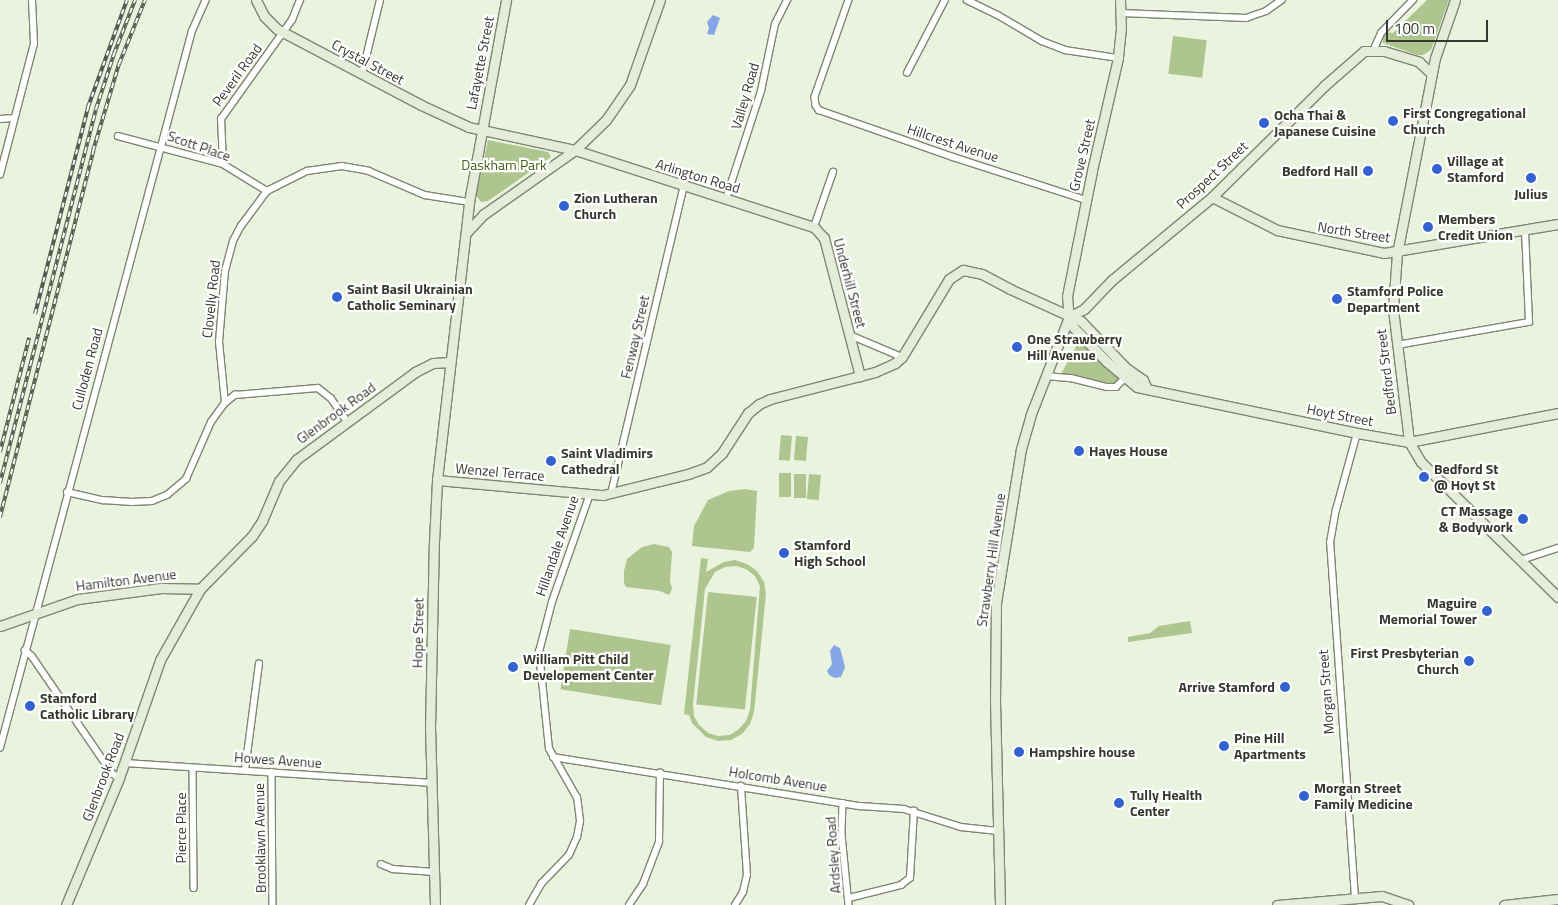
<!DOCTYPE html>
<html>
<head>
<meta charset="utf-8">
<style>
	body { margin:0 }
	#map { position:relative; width:1558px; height:905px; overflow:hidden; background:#e9f3dd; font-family:"Titillium Web",sans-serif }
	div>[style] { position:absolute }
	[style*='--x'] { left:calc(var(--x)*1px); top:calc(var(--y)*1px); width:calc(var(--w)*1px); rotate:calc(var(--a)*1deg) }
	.green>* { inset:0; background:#aec58f; transform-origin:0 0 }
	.water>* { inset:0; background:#87a6e7 }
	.roads { filter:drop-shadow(1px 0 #7e8673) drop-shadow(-1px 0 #7e8673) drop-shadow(0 1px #7e8673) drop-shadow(0 -1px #7e8673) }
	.street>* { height:5.5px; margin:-2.75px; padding:0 2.75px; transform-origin:2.75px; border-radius:2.75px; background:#fff }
	.secondary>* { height:9px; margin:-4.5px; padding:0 4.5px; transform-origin:4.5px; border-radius:4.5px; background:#e5ecd9 }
	.rail>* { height:4px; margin-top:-2px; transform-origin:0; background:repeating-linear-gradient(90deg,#fff 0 5.5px,#565b4f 0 11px); box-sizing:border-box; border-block:1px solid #565b4f }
	.dots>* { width:14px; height:14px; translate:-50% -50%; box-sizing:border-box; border:2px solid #fff; border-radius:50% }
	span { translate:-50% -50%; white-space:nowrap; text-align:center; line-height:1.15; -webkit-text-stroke:4.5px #fff; paint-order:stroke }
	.street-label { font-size:14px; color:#34382f }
	.poi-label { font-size:14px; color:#34382f; font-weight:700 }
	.left { translate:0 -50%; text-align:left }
	.right { translate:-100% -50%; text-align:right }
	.park-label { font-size:14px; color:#486115 }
	.scale { position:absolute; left:1386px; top:20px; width:102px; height:22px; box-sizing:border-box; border:2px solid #34382f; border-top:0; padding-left:6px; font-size:15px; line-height:18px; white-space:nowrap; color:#34382f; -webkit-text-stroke:4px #fff; paint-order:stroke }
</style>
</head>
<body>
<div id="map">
	<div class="green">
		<i style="clip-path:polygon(1427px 0,1449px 0,1431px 50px,1423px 55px,1417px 55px,1383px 43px,1383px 36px,1386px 32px,1393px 33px)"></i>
		<i style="left:1173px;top:36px;width:34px;height:38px;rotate:7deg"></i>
		<i style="clip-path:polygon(488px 140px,548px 152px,551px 157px,488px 201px,481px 202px,476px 195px)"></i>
		<i style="clip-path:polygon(1078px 343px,1086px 345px,1119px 378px,1117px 381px,1113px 384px,1061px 374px)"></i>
		<i style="left:781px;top:435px;width:11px;height:25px;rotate:5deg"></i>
		<i style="left:796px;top:436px;width:12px;height:24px;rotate:5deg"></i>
		<i style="left:779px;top:473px;width:12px;height:24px"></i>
		<i style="left:794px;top:474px;width:12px;height:24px"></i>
		<i style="left:809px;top:474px;width:12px;height:25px;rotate:5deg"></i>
		<i style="clip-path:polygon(745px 489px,757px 491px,754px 548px,750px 552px,692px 546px,694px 526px,708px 500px,729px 491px)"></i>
		<i style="clip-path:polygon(654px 544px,669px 547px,672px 552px,670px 581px,672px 589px,669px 595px,660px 591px,626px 587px,624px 583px,624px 571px,627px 559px,642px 547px)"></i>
		<i style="clip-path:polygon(evenodd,701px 558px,708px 559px,706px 572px,724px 562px,735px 560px,747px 564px,757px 571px,764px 582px,766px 594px,754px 712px,750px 724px,742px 734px,731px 740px,718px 741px,706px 737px,692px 723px,689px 715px,684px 714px,701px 558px,736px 566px,746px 569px,755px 576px,760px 586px,750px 710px,746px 721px,739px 729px,730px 735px,718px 736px,708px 733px,699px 725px,694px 716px,693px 704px,705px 589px,715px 572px,725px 567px,736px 566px)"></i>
		<i style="left:708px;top:592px;width:49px;height:113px;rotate:6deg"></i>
		<i style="clip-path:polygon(1190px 621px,1192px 633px,1128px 642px,1128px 637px,1150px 633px,1159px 626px)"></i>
		<i style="left:570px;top:629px;width:102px;height:61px;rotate:9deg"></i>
	</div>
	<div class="water">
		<i style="clip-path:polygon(713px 15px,720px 18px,714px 35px,707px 34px,709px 28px,707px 22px)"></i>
		<i style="clip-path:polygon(834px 645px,840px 648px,845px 667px,841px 677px,835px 678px,829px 675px,827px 671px,832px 664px,830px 651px)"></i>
	</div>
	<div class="roads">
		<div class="street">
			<i style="--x:849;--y:0;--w:103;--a:109.3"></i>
			<i style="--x:815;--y:97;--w:8;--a:83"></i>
			<i style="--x:816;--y:105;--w:6;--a:59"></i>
			<i style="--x:819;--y:110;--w:142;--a:19.3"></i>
			<i style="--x:953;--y:157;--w:140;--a:17.9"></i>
			<i style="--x:967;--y:0;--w:34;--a:26"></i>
			<i style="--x:998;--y:15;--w:51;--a:30.6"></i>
			<i style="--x:1042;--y:41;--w:25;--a:21"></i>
			<i style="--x:1065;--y:50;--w:54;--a:8.6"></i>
			<i style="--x:1121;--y:13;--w:125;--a:2.3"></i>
			<i style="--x:1246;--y:18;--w:21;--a:-19"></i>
			<i style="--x:1266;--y:11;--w:19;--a:-35"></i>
			<i style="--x:1374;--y:49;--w:17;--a:-66"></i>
			<i style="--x:1381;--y:33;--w:46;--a:-45.9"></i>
			<i style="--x:907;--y:73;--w:82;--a:-62.5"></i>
			<i style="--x:362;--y:74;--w:76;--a:-76.3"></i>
			<i style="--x:0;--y:119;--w:14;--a:-4"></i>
			<i style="--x:118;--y:136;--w:109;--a:14.9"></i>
			<i style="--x:223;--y:164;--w:52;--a:31.5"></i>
			<i style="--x:223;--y:164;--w:45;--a:-92.5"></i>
			<i style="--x:221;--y:119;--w:122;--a:-54.4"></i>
			<i style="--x:292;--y:20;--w:22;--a:-68"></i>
			<i style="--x:0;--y:175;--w:135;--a:-75.5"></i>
			<i style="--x:34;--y:44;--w:44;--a:-92.6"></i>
			<i style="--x:726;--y:199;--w:114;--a:-72"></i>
			<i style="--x:761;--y:91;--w:68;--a:-78.2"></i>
			<i style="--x:775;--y:24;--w:27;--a:-63"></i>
			<i style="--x:814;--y:227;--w:58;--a:-70.9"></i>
			<i style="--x:850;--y:335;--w:56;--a:22.9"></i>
			<i style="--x:1397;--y:345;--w:134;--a:-9.9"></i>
			<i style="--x:1529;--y:322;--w:92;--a:-92.5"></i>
			<i style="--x:1046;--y:376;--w:25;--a:5"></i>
			<i style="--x:1071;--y:378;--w:37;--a:14"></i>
			<i style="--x:1107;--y:387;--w:9;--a:0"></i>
			<i style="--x:1116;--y:387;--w:13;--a:-45"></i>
			<i style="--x:225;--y:403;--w:61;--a:-95.6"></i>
			<i style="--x:219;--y:342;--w:71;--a:-85.2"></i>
			<i style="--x:225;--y:271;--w:31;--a:-75"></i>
			<i style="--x:233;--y:241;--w:17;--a:-62"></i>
			<i style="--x:241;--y:226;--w:44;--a:-53.4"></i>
			<i style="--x:267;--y:191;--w:45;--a:-26.6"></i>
			<i style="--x:307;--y:171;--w:35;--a:-8"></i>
			<i style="--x:342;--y:166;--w:27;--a:10"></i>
			<i style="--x:369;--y:171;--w:61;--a:23.2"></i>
			<i style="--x:425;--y:195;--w:45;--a:9"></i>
			<i style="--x:67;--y:492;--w:37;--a:13"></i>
			<i style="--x:103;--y:500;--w:29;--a:4"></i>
			<i style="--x:132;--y:502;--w:20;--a:-3"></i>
			<i style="--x:152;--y:501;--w:16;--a:-22"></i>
			<i style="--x:167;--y:495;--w:25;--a:-40"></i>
			<i style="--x:186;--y:479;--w:62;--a:-66.3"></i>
			<i style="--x:211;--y:422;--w:24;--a:-54"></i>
			<i style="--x:225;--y:403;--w:13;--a:-39"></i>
			<i style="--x:235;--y:395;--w:83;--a:-4.8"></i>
			<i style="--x:318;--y:388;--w:16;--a:38"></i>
			<i style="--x:331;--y:398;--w:28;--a:55"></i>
			<i style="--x:611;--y:494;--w:317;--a:-76.7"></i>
			<i style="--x:1521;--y:560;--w:39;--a:-18"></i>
			<i style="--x:25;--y:650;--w:9;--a:41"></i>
			<i style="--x:32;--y:656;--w:142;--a:55.6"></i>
			<i style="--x:112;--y:773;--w:9;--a:36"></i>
			<i style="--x:0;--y:748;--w:742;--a:-75.01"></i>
			<i style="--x:192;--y:31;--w:34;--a:-66"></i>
			<i style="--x:553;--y:757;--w:311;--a:9.1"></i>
			<i style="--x:860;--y:806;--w:44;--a:3.9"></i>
			<i style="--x:904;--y:809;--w:60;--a:17.5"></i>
			<i style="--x:961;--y:827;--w:37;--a:6"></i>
			<i style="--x:124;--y:763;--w:307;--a:3.7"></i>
			<i style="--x:193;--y:768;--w:120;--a:89.5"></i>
			<i style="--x:245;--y:770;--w:107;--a:-82.5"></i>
			<i style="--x:272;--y:772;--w:133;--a:89.6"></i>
			<i style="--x:843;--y:803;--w:32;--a:92"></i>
			<i style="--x:842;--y:835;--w:70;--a:84.3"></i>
			<i style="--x:381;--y:864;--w:13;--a:23"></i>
			<i style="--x:393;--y:869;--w:41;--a:4.2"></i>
			<i style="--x:849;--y:898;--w:54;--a:-14"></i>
			<i style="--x:901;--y:885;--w:11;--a:-38"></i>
			<i style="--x:910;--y:878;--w:67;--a:-86.6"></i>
			<i style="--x:1355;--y:898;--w:356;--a:-94"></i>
			<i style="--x:1330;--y:543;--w:34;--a:-80"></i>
			<i style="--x:1336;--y:510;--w:80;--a:-74.7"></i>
			<i style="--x:529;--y:905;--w:24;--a:-60"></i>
			<i style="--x:541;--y:884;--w:40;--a:-46"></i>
			<i style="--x:569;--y:855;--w:20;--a:-66"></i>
			<i style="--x:577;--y:837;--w:16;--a:-79"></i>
			<i style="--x:580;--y:821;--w:23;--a:-97"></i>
			<i style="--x:577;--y:798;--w:56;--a:-119.7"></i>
			<i style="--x:549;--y:749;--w:98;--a:-95.9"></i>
			<i style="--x:539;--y:652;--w:52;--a:-75.4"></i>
			<i style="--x:552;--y:602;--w:114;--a:-70.6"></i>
			<i style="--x:629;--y:905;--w:25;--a:-56"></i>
			<i style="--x:643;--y:884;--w:45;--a:-69.1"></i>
			<i style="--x:659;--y:842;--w:69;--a:-89.2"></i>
			<i style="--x:735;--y:905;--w:15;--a:-58"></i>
			<i style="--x:743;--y:892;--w:17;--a:-77"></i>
			<i style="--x:747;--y:875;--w:89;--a:-93.9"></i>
		</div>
		<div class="secondary">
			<i style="--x:256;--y:0;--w:18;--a:63"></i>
			<i style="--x:264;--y:16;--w:18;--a:45"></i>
			<i style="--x:277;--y:29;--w:163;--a:27.8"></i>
			<i style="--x:421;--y:105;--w:53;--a:24.6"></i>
			<i style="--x:469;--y:127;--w:108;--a:12.2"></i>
			<i style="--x:575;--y:150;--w:251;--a:17.9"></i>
			<i style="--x:814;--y:227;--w:15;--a:48"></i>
			<i style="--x:824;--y:238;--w:143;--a:75.4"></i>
			<i style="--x:1120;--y:0;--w:28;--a:88"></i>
			<i style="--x:1121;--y:28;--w:30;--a:96"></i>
			<i style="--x:1118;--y:58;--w:116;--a:103"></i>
			<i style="--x:1092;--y:171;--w:127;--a:101.3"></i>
			<i style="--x:1067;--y:296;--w:21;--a:85"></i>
			<i style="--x:1069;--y:317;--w:9;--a:72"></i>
			<i style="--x:1072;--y:326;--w:49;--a:45.8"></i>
			<i style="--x:1106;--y:361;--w:40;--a:40"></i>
			<i style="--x:1137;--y:387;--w:225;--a:11.8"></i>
			<i style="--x:1357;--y:433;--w:53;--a:9.8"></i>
			<i style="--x:1409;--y:442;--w:152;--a:-11"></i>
			<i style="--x:1455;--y:0;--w:61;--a:109"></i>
			<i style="--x:1435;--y:58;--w:199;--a:101"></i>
			<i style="--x:1397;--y:253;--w:56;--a:94.1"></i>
			<i style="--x:1393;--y:309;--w:134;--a:83.1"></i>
			<i style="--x:1409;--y:442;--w:23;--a:59"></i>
			<i style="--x:1421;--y:462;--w:192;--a:44.6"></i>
			<i style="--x:1212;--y:197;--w:73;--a:26.9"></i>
			<i style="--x:1277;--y:230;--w:109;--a:12.1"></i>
			<i style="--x:1384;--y:253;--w:176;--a:-9.5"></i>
			<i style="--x:467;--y:232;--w:25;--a:-47"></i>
			<i style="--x:484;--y:214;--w:111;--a:-35.1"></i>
			<i style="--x:575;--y:150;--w:43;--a:-44.1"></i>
			<i style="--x:606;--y:120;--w:42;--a:-55.6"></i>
			<i style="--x:630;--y:85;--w:90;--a:-70.6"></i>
			<i style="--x:1069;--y:317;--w:17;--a:-28"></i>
			<i style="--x:1084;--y:309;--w:40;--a:-46"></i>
			<i style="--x:1112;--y:280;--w:130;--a:-39.7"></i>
			<i style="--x:1212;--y:197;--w:158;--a:-44.7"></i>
			<i style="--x:1324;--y:86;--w:53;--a:-41.2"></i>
			<i style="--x:1364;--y:51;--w:20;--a:0"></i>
			<i style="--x:1384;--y:51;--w:37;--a:17"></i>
			<i style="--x:1419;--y:62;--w:16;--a:43"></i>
			<i style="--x:437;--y:480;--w:167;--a:5.2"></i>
			<i style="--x:603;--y:495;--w:88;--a:-13.9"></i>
			<i style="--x:688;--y:474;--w:20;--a:-20"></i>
			<i style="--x:707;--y:467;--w:21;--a:-43"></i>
			<i style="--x:722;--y:453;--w:48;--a:-57"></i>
			<i style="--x:748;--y:413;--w:14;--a:-39"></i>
			<i style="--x:759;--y:404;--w:12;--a:-24"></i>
			<i style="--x:770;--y:399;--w:108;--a:-14.4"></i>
			<i style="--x:875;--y:372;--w:22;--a:-24"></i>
			<i style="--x:895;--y:363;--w:9;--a:-41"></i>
			<i style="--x:902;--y:357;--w:91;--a:-58.9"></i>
			<i style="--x:949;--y:279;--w:17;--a:-33"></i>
			<i style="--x:963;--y:270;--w:19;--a:12"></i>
			<i style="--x:982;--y:274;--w:32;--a:28"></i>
			<i style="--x:1010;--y:289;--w:78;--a:24.3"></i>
			<i style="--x:1081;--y:321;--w:65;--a:46.2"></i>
			<i style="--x:1126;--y:368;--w:21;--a:35"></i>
			<i style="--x:1143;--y:380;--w:10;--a:66"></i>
			<i style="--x:0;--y:626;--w:83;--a:-19.1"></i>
			<i style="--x:78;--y:599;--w:84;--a:-7.5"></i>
			<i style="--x:161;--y:588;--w:39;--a:1"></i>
			<i style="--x:66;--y:905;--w:138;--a:-67.3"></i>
			<i style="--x:119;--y:778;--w:125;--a:-70.8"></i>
			<i style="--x:160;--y:660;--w:81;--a:-60.6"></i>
			<i style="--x:200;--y:589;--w:74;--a:-45.5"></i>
			<i style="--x:252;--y:536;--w:18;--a:-56"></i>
			<i style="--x:262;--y:521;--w:43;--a:-67"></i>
			<i style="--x:279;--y:481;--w:28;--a:-51"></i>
			<i style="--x:297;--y:459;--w:147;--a:-36.4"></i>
			<i style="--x:415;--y:372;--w:20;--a:-27"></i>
			<i style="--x:433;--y:363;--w:17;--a:-3"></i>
			<i style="--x:435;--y:905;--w:177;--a:-91.6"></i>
			<i style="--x:430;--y:728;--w:186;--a:-88.8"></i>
			<i style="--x:434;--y:542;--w:62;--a:-87.2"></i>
			<i style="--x:437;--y:480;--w:280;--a:-83.4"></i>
			<i style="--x:469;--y:202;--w:205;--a:-79.6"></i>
			<i style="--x:1000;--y:905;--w:203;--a:-91.4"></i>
			<i style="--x:995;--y:702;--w:99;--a:-89.4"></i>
			<i style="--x:996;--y:603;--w:156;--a:-80.8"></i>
			<i style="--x:1021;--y:449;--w:36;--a:-74"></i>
			<i style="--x:1031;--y:414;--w:104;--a:-68.6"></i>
			<i style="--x:1277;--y:905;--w:105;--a:-4.9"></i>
			<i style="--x:1382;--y:896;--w:28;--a:19"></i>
			<i style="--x:1504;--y:905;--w:54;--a:-6.3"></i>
		</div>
	</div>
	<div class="rail">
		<i style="--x:35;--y:314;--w:214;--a:-75.6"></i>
		<i style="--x:88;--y:107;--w:114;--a:-70"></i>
		<i style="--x:0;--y:452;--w:118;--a:-75.7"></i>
		<i style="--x:0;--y:483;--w:386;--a:-75.6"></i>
		<i style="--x:96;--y:109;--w:58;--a:-71.9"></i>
		<i style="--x:114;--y:54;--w:58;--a:-68.7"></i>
		<i style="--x:0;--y:517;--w:378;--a:-75.7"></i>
		<i style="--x:93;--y:151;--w:91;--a:-73.4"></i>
		<i style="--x:119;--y:64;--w:69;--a:-67.9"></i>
	</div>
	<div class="dots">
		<i style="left:1393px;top:121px;background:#3361d0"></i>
		<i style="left:1264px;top:123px;background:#3361d0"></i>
		<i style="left:1437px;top:169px;background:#3361d0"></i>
		<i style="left:1368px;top:171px;background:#3361d0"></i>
		<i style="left:1531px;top:178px;background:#3361d0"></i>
		<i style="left:564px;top:206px;background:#3361d0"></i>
		<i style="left:1428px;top:227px;background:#3361d0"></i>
		<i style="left:337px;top:297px;background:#3361d0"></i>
		<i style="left:1337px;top:299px;background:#3361d0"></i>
		<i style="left:1017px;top:347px;background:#3361d0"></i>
		<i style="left:1079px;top:451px;background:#3361d0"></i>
		<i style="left:551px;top:461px;background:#3361d0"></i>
		<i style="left:1424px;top:477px;background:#3361d0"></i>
		<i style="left:1523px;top:519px;background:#3361d0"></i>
		<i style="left:784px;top:553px;background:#3361d0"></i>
		<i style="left:1487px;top:611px;background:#3361d0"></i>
		<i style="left:1469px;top:661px;background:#3361d0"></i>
		<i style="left:513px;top:667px;background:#3361d0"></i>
		<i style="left:1285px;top:687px;background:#3361d0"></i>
		<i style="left:30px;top:706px;background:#3361d0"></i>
		<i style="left:1224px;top:746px;background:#3361d0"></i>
		<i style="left:1019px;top:752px;background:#3361d0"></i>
		<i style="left:1304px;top:796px;background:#3361d0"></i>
		<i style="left:1119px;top:803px;background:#3361d0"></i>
	</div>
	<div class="street-label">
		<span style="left:368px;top:62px;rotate:28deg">Crystal Street</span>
		<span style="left:480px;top:63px;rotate:-79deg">Lafayette Street</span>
		<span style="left:237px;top:75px;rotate:-54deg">Peveril Road</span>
		<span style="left:745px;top:96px;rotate:-74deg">Valley Road</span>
		<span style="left:953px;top:143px;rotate:18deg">Hillcrest Avenue</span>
		<span style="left:199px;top:146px;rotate:19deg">Scott Place</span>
		<span style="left:1082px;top:155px;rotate:-77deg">Grove Street</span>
		<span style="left:1212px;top:175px;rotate:-43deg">Prospect Street</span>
		<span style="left:698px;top:176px;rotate:17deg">Arlington Road</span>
		<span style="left:1354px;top:232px;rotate:9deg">North Street</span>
		<span style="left:850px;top:283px;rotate:75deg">Underhill Street</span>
		<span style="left:211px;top:299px;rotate:-84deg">Clovelly Road</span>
		<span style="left:635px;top:337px;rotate:-77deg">Fenway Street</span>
		<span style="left:87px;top:369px;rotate:-75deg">Culloden Road</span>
		<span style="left:1386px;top:372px;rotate:-97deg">Bedford Street</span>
		<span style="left:336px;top:413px;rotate:-36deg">Glenbrook Road</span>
		<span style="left:1340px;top:415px;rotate:11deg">Hoyt Street</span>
		<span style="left:500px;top:472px;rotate:5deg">Wenzel Terrace</span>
		<span style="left:557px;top:546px;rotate:-71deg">Hillandale Avenue</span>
		<span style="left:991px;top:560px;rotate:-82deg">Strawberry Hill Avenue</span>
		<span style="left:126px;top:580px;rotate:-7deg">Hamilton Avenue</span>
		<span style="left:418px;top:633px;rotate:-89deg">Hope Street</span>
		<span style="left:1326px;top:692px;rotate:-94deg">Morgan Street</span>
		<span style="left:278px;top:760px;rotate:4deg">Howes Avenue</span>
		<span style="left:103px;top:777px;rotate:-69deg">Glenbrook Road</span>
		<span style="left:778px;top:779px;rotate:9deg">Holcomb Avenue</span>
		<span style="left:181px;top:828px;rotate:-90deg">Pierce Place</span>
		<span style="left:260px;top:838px;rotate:-91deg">Brooklawn Avenue</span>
		<span style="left:833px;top:855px;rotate:-94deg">Ardsley Road</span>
	</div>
	<div class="poi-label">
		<span class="left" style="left:1403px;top:121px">First Congregational<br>Church</span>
		<span class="left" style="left:1274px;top:123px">Ocha Thai &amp;<br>Japanese Cuisine</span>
		<span class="left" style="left:1447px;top:169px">Village at<br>Stamford</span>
		<span class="right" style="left:1358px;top:171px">Bedford Hall</span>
		<span style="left:1531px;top:194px">Julius</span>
		<span class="left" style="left:574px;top:206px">Zion Lutheran<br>Church</span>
		<span class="left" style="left:1438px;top:227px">Members<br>Credit Union</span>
		<span class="left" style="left:347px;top:297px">Saint Basil Ukrainian<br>Catholic Seminary</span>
		<span class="left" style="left:1347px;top:299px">Stamford Police<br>Department</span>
		<span class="left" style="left:1027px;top:347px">One Strawberry<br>Hill Avenue</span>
		<span class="left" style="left:1089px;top:451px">Hayes House</span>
		<span class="left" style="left:561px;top:461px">Saint Vladimirs<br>Cathedral</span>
		<span class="left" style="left:1434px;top:477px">Bedford St<br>@ Hoyt St</span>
		<span class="right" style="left:1513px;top:519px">CT Massage<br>&amp; Bodywork</span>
		<span class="left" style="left:794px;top:553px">Stamford<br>High School</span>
		<span class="right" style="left:1477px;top:611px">Maguire<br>Memorial Tower</span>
		<span class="right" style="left:1459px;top:661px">First Presbyterian<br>Church</span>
		<span class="left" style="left:523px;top:667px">William Pitt Child<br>Developement Center</span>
		<span class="right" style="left:1275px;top:687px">Arrive Stamford</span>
		<span class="left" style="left:40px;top:706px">Stamford<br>Catholic Library</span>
		<span class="left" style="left:1234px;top:746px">Pine Hill<br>Apartments</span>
		<span class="left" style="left:1029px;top:752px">Hampshire house</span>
		<span class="left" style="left:1314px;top:796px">Morgan Street<br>Family Medicine</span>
		<span class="left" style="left:1130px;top:803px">Tully Health<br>Center</span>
	</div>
	<div class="park-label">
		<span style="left:504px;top:165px">Daskham Park</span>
	</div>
	<div class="scale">100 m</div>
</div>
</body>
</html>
